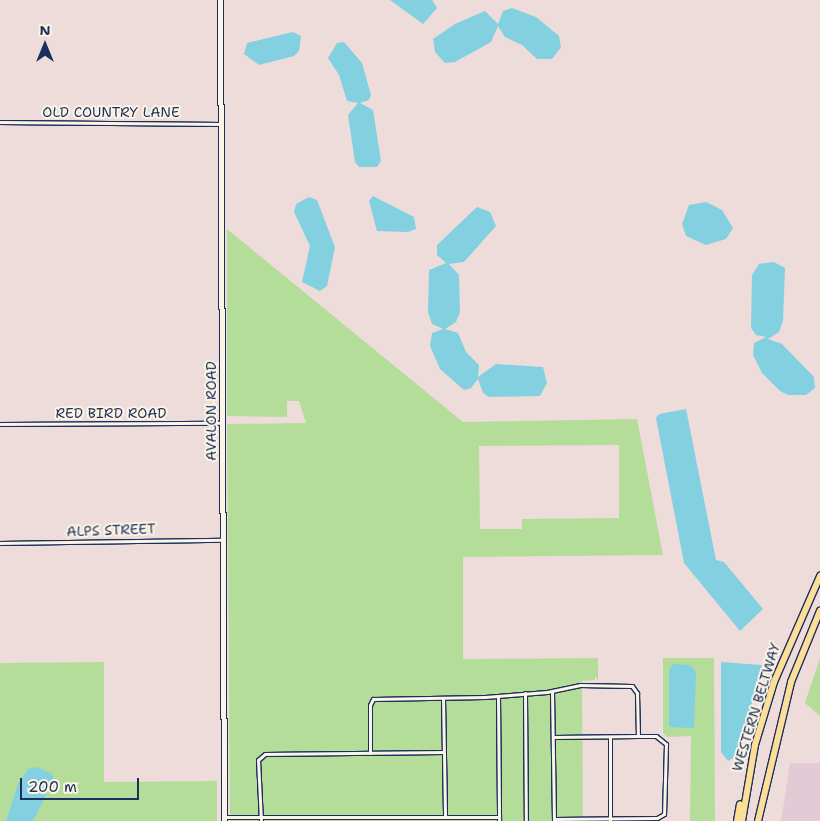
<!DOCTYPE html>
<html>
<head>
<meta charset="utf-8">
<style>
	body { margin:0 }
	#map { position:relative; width:820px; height:821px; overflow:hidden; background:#eedcdb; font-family:"Shantell Sans",sans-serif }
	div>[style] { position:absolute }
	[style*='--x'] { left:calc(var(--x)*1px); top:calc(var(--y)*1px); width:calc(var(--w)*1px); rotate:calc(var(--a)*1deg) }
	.built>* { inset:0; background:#e4cad4 }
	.green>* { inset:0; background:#b4dd99 }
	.water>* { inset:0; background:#82d0e0 }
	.roads { filter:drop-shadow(1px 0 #1b2f5e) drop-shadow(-1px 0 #1b2f5e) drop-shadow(0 1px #1b2f5e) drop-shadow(0 -1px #1b2f5e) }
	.street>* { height:3px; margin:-1.5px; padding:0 1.5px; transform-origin:1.5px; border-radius:1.5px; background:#fcf5e5 }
	.secondary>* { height:5px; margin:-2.5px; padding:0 2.5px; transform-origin:2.5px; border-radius:2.5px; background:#fcf5e5 }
	.highway>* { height:6px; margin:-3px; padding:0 3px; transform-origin:3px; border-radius:3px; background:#fdde96 }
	span { translate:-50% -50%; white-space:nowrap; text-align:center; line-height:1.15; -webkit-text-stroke:4px #fcf5e5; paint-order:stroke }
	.street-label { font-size:14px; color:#1b2f5e }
	.north { position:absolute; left:20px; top:20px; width:50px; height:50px; -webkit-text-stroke:4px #fcf5e5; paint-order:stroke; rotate:0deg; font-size:14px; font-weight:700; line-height:20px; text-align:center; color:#1b2f5e }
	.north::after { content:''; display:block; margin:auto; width:18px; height:22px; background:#1b2f5e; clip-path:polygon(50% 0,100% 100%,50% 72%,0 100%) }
	.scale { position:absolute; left:20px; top:778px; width:119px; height:22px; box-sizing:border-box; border:2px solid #1b2f5e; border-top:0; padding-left:6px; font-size:15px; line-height:18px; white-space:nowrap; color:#1b2f5e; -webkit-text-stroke:4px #fcf5e5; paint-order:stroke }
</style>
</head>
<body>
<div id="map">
	<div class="built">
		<i style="clip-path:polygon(790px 763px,820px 763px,820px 821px,781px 821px)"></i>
	</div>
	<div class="green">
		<i style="clip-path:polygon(evenodd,227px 229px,463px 422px,637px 419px,663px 555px,463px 557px,463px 659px,598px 658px,598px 680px,595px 676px,595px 680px,582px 681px,583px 821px,230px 821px,227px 424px,306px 423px,299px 401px,287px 401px,287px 417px,227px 416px,227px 229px,619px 445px,619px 518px,522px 519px,522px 529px,480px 529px,479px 446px,619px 445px)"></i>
		<i style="clip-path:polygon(663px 658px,714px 658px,715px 821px,690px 821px,691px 736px,667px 737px,663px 733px)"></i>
		<i style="clip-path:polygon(820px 658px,820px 716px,805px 703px)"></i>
		<i style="clip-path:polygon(104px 662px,104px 782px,217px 781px,217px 821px,0 821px,0 663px)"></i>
	</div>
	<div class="water">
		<i style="clip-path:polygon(390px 0,432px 0,437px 8px,423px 24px)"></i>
		<i style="clip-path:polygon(512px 8px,536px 17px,559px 36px,561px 47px,552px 59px,537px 59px,522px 45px,505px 37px,498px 26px,491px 42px,455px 62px,445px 63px,435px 52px,433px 39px,455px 24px,485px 11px,498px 24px,503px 11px)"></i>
		<i style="clip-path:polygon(293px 32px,301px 36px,299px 51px,294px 56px,259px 65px,244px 54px,247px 43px)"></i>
		<i style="clip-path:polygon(344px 42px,362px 63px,371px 95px,369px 100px,360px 103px,373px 110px,381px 161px,377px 167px,359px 167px,355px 162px,348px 115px,358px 103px,347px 101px,339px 75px,328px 58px,337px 43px)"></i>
		<i style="clip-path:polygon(373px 196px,414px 217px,416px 229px,408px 232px,377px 231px,369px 201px)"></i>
		<i style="clip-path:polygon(309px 197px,317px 200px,335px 247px,327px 286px,320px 291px,302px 282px,310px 246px,294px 212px,296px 204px)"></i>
		<i style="clip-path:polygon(706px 202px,722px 210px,733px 228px,726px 239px,706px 245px,686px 236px,682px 224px,689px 205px)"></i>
		<i style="clip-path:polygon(477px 207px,490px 212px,496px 226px,464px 262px,449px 264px,459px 275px,460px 312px,456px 322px,445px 329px,458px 333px,466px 352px,479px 365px,478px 377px,496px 364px,543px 367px,547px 383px,540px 396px,489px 397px,483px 393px,478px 379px,471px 388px,464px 390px,440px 369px,430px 346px,432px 333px,443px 329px,432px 324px,428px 312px,429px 270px,446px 263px,437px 255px,437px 245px)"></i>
		<i style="clip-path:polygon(774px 262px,785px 268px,783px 321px,779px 332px,768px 339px,782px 344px,814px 377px,815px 388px,806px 395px,788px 395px,780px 391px,762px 373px,753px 355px,754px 343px,766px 337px,756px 335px,751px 328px,752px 275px,759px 264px)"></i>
		<i style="clip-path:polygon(686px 409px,716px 560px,724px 562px,763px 609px,740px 631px,684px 563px,656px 418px,659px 414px)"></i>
		<i style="clip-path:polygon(721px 662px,762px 665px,738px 755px,728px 761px,721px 752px)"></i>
		<i style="clip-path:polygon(673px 664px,690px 665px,696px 672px,694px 728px,669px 727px,669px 670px)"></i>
		<i style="clip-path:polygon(37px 767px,51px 773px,54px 779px,33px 821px,6px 821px,18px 784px,28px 769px)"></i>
	</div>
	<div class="roads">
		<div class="street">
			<i style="--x:0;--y:122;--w:221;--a:0.5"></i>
			<i style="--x:0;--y:424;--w:222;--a:-0.3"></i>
			<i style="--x:0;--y:543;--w:223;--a:-0.8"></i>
			<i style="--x:552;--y:692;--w:129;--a:89.1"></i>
			<i style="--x:525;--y:693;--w:128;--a:89.6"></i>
			<i style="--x:498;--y:696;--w:125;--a:89.5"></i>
			<i style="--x:443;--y:698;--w:118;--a:89"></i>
			<i style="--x:553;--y:737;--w:85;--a:-0.7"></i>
			<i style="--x:610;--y:737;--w:84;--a:90"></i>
			<i style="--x:370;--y:753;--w:48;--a:-90"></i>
			<i style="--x:370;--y:705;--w:7;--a:-63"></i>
			<i style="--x:373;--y:699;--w:112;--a:-1"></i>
			<i style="--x:485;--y:697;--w:62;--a:-4.6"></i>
			<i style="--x:547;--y:692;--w:34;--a:-12"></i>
			<i style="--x:580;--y:685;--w:52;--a:1.1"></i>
			<i style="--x:632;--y:686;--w:9;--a:54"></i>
			<i style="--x:637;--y:693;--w:43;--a:88.7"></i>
			<i style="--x:638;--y:736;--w:18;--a:0"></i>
			<i style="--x:656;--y:736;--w:13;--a:39"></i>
			<i style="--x:666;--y:744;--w:70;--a:91.6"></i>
			<i style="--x:664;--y:814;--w:8;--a:150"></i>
			<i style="--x:657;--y:818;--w:103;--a:179.4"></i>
			<i style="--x:224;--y:817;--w:275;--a:0"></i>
			<i style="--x:261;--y:821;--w:61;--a:-92.8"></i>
			<i style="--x:258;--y:760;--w:9;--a:-41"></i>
			<i style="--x:265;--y:754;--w:178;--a:-0.6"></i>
		</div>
		<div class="secondary">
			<i style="--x:220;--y:0;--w:821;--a:89.72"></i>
		</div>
		<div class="highway">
			<i style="--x:737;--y:821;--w:17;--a:-80"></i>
			<i style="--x:742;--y:821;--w:77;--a:-80.3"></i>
			<i style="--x:755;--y:745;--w:66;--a:-73.2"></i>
			<i style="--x:774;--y:682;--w:116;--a:-66.5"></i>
			<i style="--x:758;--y:821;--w:143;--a:-76.6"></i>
			<i style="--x:791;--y:682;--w:77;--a:-67.8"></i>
		</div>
	</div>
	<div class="street-label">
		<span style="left:111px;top:112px">OLD COUNTRY LANE</span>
		<span style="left:211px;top:411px;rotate:-90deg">AVALON ROAD</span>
		<span style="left:111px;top:413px">RED BIRD ROAD</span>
		<span style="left:111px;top:530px;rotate:-2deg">ALPS STREET</span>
		<span style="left:756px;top:707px;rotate:-73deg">WESTERN BELTWAY</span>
	</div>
	<div class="north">N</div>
	<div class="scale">200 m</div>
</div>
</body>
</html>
